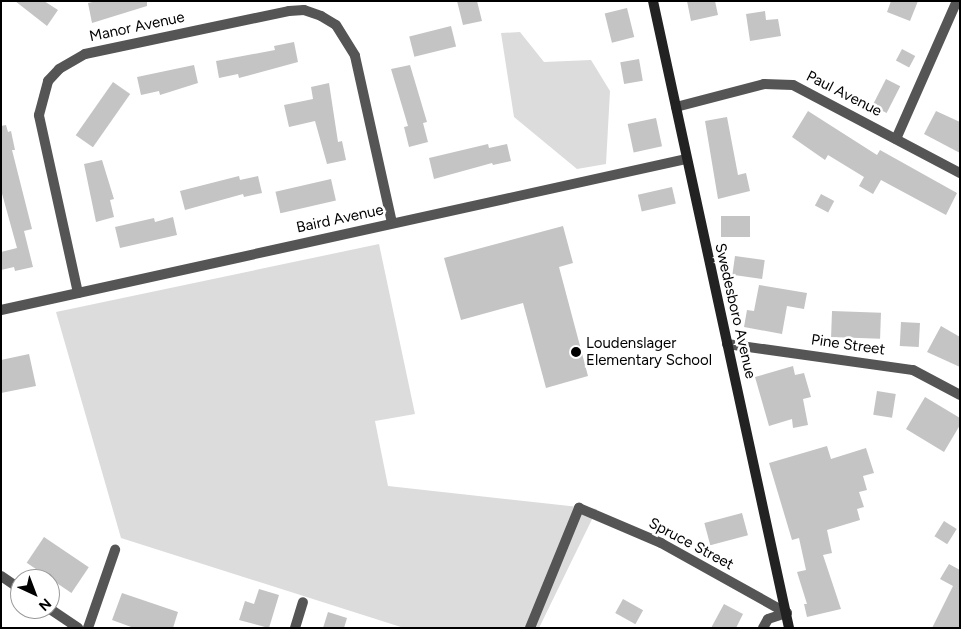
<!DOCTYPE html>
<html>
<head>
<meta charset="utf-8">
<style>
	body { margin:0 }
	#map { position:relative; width:961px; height:629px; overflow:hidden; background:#fff; font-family:Figtree,sans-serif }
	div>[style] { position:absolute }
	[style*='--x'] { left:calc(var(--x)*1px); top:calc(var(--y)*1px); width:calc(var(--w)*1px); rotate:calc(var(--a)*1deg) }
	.green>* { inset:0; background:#dcdcdc }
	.building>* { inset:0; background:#c4c4c4; transform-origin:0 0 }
	.street>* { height:10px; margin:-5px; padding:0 5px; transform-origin:5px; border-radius:5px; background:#555 }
	.secondary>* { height:10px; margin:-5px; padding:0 5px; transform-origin:5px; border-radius:5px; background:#222 }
	.dots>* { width:14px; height:14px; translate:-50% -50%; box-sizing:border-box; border:2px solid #fff; border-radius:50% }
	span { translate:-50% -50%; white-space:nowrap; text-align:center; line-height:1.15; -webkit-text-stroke:5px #fff; paint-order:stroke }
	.street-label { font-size:15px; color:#000 }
	.poi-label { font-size:15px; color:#000 }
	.left { translate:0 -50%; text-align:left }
	.frame { position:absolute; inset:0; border:2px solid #000; pointer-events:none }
	.north { position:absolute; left:10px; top:569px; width:50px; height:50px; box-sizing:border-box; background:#fff; border:1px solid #999; border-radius:50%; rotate:137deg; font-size:14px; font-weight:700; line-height:20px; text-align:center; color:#000 }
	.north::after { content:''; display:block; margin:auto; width:18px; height:22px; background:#000; clip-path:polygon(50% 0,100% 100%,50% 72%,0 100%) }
</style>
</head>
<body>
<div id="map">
	<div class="green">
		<i style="clip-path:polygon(520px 32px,544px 62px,591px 60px,610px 91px,606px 164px,577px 169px,514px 117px,501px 33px)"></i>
		<i style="clip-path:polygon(379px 244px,415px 414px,375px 421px,388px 486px,597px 509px,539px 628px,404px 628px,121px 538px,56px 312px)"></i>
	</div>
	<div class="building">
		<i style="clip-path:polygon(15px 1px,44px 1px,58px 10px,47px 26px)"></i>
		<i style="clip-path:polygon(97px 1px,147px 1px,147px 6px,92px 23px,88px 3px)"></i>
		<i style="clip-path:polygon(457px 1px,477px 1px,482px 21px,463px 25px)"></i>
		<i style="clip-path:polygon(687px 1px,715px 1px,718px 15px,691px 21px)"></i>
		<i style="clip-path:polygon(891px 1px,918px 1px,910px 21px,887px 12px)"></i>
		<i style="left:627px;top:8px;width:30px;height:23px;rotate:76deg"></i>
		<i style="clip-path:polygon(765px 11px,766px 20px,778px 19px,781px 36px,750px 41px,746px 14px)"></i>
		<i style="left:451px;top:26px;width:21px;height:43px;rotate:76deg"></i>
		<i style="clip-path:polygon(294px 42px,298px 62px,239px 78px,238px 74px,219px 78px,216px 61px,275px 50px,274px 46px)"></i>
		<i style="left:902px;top:49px;width:15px;height:13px;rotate:28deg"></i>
		<i style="left:639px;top:59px;width:22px;height:19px;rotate:80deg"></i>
		<i style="clip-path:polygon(194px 65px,198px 83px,160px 95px,159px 91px,141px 95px,137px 77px)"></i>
		<i style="clip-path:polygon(410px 65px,427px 122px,423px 123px,428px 142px,409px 147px,404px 127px,408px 126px,391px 69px)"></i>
		<i style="left:886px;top:79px;width:16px;height:30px;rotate:27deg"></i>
		<i style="left:113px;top:82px;width:21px;height:65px;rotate:35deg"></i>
		<i style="clip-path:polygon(329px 83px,338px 142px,342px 141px,346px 160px,327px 164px,315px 121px,289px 127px,284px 105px,313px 99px,311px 87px)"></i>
		<i style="clip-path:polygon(808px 111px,877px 155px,880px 150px,957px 193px,946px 215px,881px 180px,873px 194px,859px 186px,864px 177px,828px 155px,825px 160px,792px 137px)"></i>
		<i style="clip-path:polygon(936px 111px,960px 122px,960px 153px,924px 134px)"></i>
		<i style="clip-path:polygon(727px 117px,738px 175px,746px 173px,750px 191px,718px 199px,705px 121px)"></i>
		<i style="left:656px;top:118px;width:29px;height:29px;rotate:78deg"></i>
		<i style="clip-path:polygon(6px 125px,8px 132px,11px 131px,15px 150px,12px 150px,32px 229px,24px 231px,33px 267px,15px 271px,14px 267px,1px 270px,1px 252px,17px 248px,1px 190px,1px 126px)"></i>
		<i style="clip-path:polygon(488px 144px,489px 148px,507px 144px,511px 161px,493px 165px,492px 163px,434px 179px,429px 158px)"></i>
		<i style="clip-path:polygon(102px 160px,114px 199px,110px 200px,114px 217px,96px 222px,84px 164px)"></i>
		<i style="clip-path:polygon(239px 176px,240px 180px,258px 176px,262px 193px,244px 197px,243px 194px,185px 210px,180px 191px)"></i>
		<i style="left:331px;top:179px;width:22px;height:57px;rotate:77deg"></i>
		<i style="left:672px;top:187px;width:17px;height:35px;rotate:77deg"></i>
		<i style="left:821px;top:194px;width:15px;height:13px;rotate:28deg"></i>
		<i style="left:750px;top:216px;width:21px;height:29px;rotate:90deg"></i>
		<i style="clip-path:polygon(173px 217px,177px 235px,120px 248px,115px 227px,154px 218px,155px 222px)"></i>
		<i style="clip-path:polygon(563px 226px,573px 263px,559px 267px,588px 376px,546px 388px,523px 303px,461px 320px,444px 258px)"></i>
		<i style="left:735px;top:256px;width:30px;height:19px;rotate:8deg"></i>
		<i style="clip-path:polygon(759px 285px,807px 293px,804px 309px,787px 306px,782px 334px,744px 327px,747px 310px,754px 311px)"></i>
		<i style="left:832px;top:311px;width:49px;height:26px;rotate:2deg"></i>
		<i style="left:901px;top:322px;width:19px;height:24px;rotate:3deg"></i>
		<i style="clip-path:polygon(941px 326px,960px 337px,960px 367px,927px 352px)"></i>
		<i style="clip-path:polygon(29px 354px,36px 386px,1px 393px,1px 360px)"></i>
		<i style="clip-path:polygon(793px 366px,795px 375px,804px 373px,811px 397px,803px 399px,808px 425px,793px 428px,792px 419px,769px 426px,755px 377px)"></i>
		<i style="left:877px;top:391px;width:19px;height:24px;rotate:9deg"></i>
		<i style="clip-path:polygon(925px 397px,960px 418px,960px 425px,944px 452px,906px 429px)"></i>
		<i style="clip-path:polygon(827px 446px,831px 459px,866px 448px,874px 473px,863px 476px,867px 490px,859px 492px,864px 507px,857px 509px,860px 520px,827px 530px,832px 553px,823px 555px,841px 609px,807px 617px,804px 604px,807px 604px,797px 572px,806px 570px,799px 538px,792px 540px,769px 463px)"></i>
		<i style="left:742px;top:513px;width:23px;height:39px;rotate:75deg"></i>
		<i style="left:944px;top:521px;width:15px;height:18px;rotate:32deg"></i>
		<i style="left:44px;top:537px;width:54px;height:31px;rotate:34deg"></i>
		<i style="clip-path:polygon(949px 564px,960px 570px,960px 628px,932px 628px,953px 586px,940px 579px)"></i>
		<i style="clip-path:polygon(259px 589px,279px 595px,269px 628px,239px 620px,245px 601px,254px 604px)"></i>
		<i style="clip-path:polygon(122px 593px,178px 612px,173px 628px,134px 628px,112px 620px)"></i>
		<i style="left:623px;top:599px;width:23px;height:16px;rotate:29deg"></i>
		<i style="clip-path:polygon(724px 604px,743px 614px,736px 628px,711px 628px)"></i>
		<i style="clip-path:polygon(328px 612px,347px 618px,344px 628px,323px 628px)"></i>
	</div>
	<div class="street">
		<i style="--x:676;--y:107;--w:91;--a:-14.6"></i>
		<i style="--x:764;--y:84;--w:29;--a:2"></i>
		<i style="--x:793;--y:85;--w:189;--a:27.8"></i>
		<i style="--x:896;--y:139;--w:151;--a:-66.2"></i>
		<i style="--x:78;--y:293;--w:182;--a:-102.4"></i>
		<i style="--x:39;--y:115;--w:35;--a:-75"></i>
		<i style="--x:48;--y:81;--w:16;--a:-47"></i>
		<i style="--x:59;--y:69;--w:30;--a:-30"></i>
		<i style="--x:85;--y:54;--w:208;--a:-11.9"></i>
		<i style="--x:289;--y:11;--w:15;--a:-4"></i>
		<i style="--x:304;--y:10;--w:18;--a:19"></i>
		<i style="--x:321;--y:16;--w:17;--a:31"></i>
		<i style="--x:336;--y:25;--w:36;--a:58"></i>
		<i style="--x:355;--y:56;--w:171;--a:77.5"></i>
		<i style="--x:1;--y:310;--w:701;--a:-12.43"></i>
		<i style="--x:727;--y:344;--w:188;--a:8"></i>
		<i style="--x:913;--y:370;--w:53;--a:28"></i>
		<i style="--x:1;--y:576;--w:23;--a:34"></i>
		<i style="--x:50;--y:609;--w:34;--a:34"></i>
		<i style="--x:88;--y:628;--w:83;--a:-70.9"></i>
		<i style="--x:295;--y:628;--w:27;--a:-73"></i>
		<i style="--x:530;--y:628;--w:130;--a:-67.8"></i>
		<i style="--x:579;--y:508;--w:89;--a:23.1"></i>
		<i style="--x:661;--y:543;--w:144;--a:29.1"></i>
		<i style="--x:763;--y:628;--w:10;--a:-61"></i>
		<i style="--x:768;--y:619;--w:20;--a:-18"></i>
	</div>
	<div class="secondary">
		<i style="--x:653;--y:1;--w:642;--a:77.76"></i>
	</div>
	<div class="dots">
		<i style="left:576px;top:352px;background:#000"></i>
	</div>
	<div class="street-label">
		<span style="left:137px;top:27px;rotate:-12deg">Manor Avenue</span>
		<span style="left:844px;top:94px;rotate:27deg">Paul Avenue</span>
		<span style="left:340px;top:219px;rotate:-12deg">Baird Avenue</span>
		<span style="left:735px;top:311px;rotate:77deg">Swedesboro Avenue</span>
		<span style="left:848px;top:345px;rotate:8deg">Pine Street</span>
		<span style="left:691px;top:544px;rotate:28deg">Spruce Street</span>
	</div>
	<div class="poi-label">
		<span class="left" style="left:586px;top:352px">Loudenslager<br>Elementary School</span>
	</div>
	<div class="frame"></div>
	<div class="north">N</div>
</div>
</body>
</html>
